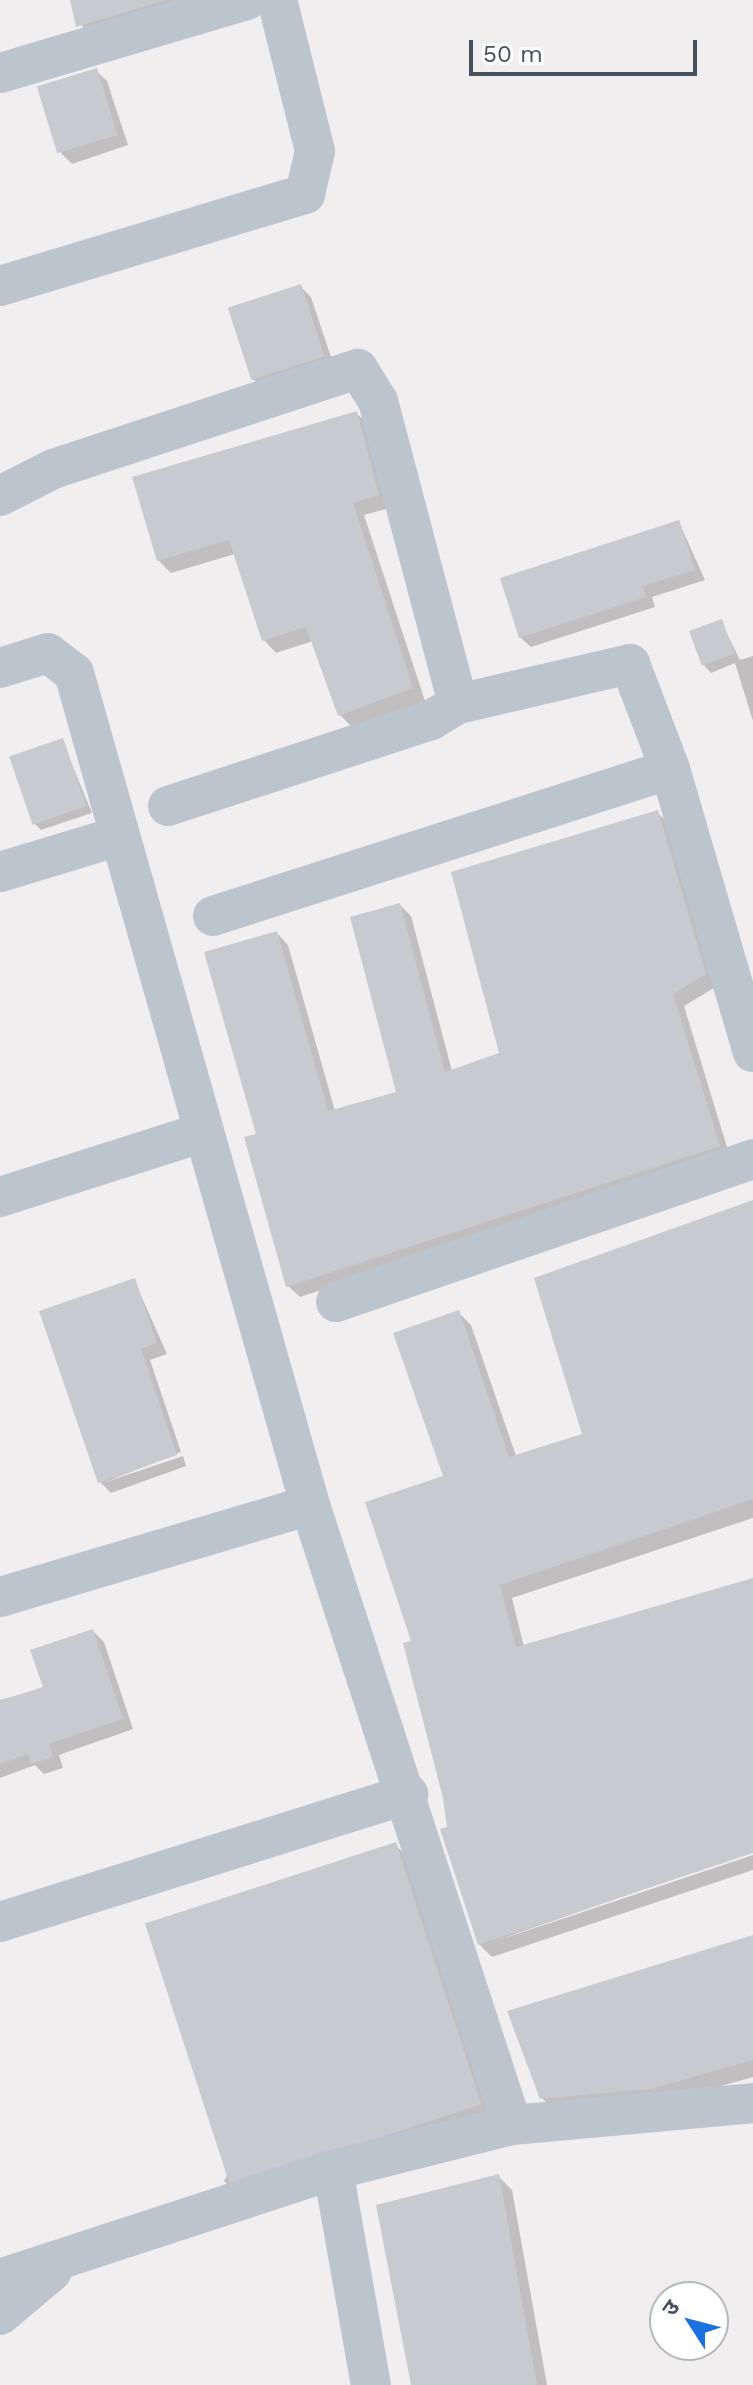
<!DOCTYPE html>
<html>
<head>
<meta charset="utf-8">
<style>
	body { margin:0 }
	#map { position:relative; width:753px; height:2385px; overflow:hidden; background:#f0eeee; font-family:"Work Sans","Noto Sans Devanagari",sans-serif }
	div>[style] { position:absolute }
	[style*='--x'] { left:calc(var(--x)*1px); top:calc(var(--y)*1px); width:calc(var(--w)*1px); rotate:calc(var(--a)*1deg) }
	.shadow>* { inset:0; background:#0003 }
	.building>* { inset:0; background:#c8cad0; transform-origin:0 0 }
	.minor>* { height:40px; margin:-20px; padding:0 20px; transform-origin:20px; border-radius:20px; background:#bcc5cd }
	span { translate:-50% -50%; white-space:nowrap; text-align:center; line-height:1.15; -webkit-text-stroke:8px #fff; paint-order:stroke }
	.north { position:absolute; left:649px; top:2281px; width:80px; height:80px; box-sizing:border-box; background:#fff; border:2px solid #b5b9bd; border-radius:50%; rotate:306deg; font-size:22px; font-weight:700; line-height:32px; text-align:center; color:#46515b }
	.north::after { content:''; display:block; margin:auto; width:28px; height:36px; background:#1b71dd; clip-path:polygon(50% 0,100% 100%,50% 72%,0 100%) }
	.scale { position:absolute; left:469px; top:40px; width:228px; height:36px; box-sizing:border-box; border:4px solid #46515b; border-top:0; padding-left:10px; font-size:24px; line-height:28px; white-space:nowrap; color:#46515b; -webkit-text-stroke:6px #fff; paint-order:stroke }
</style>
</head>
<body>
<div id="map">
	<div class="shadow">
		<i style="clip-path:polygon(73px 0,209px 0,85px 33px)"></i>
		<i style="clip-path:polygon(96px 71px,107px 81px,128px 145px,72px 164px,61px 153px)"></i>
		<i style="clip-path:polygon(300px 286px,311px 297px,334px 366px,264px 389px,253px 379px)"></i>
		<i style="clip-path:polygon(356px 413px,369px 425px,390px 508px,364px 515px,425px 701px,352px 727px,340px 715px,313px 641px,276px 653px,264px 640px,235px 554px,171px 573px,158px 560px)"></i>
		<i style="clip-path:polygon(679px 522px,705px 580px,652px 597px,655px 607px,531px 647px,520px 637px)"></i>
		<i style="clip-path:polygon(721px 622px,740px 660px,753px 656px,753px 721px,735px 663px,711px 673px,704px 665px)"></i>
		<i style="clip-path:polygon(62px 740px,92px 813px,41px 830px,34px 823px)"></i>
		<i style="clip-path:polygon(658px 813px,669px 824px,717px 986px,684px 1006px,730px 1157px,300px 1297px,288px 1286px,258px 1135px,277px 933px,288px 945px,335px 1111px,399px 1093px,400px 905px,411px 916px,452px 1071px,502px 1055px)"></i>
		<i style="clip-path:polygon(753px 1203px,753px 1518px,512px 1598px,524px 1647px,753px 1580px,753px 1851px,484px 1945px,753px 1855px,753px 1870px,492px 1957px,479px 1944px,450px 1828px,414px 1643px,445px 1477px,458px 1312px,471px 1325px,516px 1456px,584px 1435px)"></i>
		<i style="clip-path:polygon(134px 1280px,167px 1354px,150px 1360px,181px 1452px,103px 1483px,183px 1456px,186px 1466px,111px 1493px,100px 1482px)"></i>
		<i style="clip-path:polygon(93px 1631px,104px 1642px,133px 1729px,59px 1755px,63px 1768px,44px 1774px,35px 1765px,0 1778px,0 1700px,45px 1688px)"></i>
		<i style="clip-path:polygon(395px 1845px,409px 1858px,494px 2119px,238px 2195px,224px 2181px)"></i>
		<i style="clip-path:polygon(753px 1937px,753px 2077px,665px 2102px,556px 2112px,542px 2098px)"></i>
		<i style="clip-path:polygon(498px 2176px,512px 2190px,547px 2385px,413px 2385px)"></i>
	</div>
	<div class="building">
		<i style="clip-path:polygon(70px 0,166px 0,76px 27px)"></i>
		<i style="left:97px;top:68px;width:70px;height:63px;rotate:73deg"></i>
		<i style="left:301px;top:284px;width:76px;height:77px;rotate:72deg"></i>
		<i style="clip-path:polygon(357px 411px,379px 495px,353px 503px,413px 688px,338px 716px,306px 627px,262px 641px,229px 540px,157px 561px,132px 477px)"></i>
		<i style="clip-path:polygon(679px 520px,695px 570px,643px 586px,646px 597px,519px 638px,500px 578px)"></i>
		<i style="left:722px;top:619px;width:37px;height:35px;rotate:70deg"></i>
		<i style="left:63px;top:738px;width:72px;height:57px;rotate:71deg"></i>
		<i style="clip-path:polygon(658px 810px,706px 974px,673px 994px,720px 1146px,286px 1287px,244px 1137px,256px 1134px,204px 952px,277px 931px,328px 1111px,396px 1092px,350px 917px,400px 903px,445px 1072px,499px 1053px,451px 872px)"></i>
		<i style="clip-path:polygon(753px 1200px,753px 1499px,500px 1585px,516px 1647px,753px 1578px,753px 1853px,478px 1945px,440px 1829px,447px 1827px,443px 1798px,403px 1643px,411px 1641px,365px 1502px,443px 1476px,393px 1333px,459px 1310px,509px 1457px,582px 1434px,534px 1278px)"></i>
		<i style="clip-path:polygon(135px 1278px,157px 1343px,141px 1349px,177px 1455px,98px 1483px,39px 1311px)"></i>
		<i style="clip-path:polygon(93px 1629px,123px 1719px,49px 1744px,53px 1757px,31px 1764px,28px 1754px,0 1764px,0 1701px,43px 1687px,30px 1650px)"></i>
		<i style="left:396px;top:1842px;width:276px;height:264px;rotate:72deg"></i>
		<i style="clip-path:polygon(753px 1935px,753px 2060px,651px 2089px,540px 2099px,507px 2011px)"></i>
		<i style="clip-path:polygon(499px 2174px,537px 2385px,411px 2385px,376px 2205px)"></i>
	</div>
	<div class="minor">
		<i style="--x:0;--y:73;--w:258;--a:-16.5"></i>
		<i style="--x:0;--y:286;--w:319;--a:-16.8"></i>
		<i style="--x:305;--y:194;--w:44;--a:-76.9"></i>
		<i style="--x:315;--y:151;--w:156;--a:-104.1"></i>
		<i style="--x:0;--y:496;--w:59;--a:-27"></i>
		<i style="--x:53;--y:469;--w:321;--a:-18.2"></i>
		<i style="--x:358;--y:369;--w:38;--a:58"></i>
		<i style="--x:378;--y:401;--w:313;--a:75.2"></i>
		<i style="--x:0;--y:668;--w:50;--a:-17.4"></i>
		<i style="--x:48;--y:653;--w:33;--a:38"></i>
		<i style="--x:74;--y:673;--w:865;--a:74.16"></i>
		<i style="--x:310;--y:1505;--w:652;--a:71.95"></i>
		<i style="--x:512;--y:2125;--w:185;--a:165.9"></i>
		<i style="--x:333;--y:2170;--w:350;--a:161.9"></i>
		<i style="--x:168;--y:806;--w:277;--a:-18.1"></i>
		<i style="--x:431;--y:720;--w:31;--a:-31"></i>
		<i style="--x:458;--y:704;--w:177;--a:-13.1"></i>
		<i style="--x:630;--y:664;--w:112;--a:69.1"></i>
		<i style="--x:670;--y:769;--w:295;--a:73.7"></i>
		<i style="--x:0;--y:872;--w:124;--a:-16.8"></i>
		<i style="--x:213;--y:916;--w:480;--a:-17.8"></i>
		<i style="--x:0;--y:1197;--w:214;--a:-17.7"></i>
		<i style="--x:336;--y:1302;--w:441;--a:-18.9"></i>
		<i style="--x:0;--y:1597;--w:323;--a:-16.5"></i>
		<i style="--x:0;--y:1922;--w:428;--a:-17.4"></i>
		<i style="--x:512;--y:2125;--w:242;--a:-5.2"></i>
		<i style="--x:333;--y:2170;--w:218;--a:80"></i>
		<i style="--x:0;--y:2315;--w:68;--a:-40.2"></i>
	</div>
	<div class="north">उ</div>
	<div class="scale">50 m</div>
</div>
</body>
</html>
